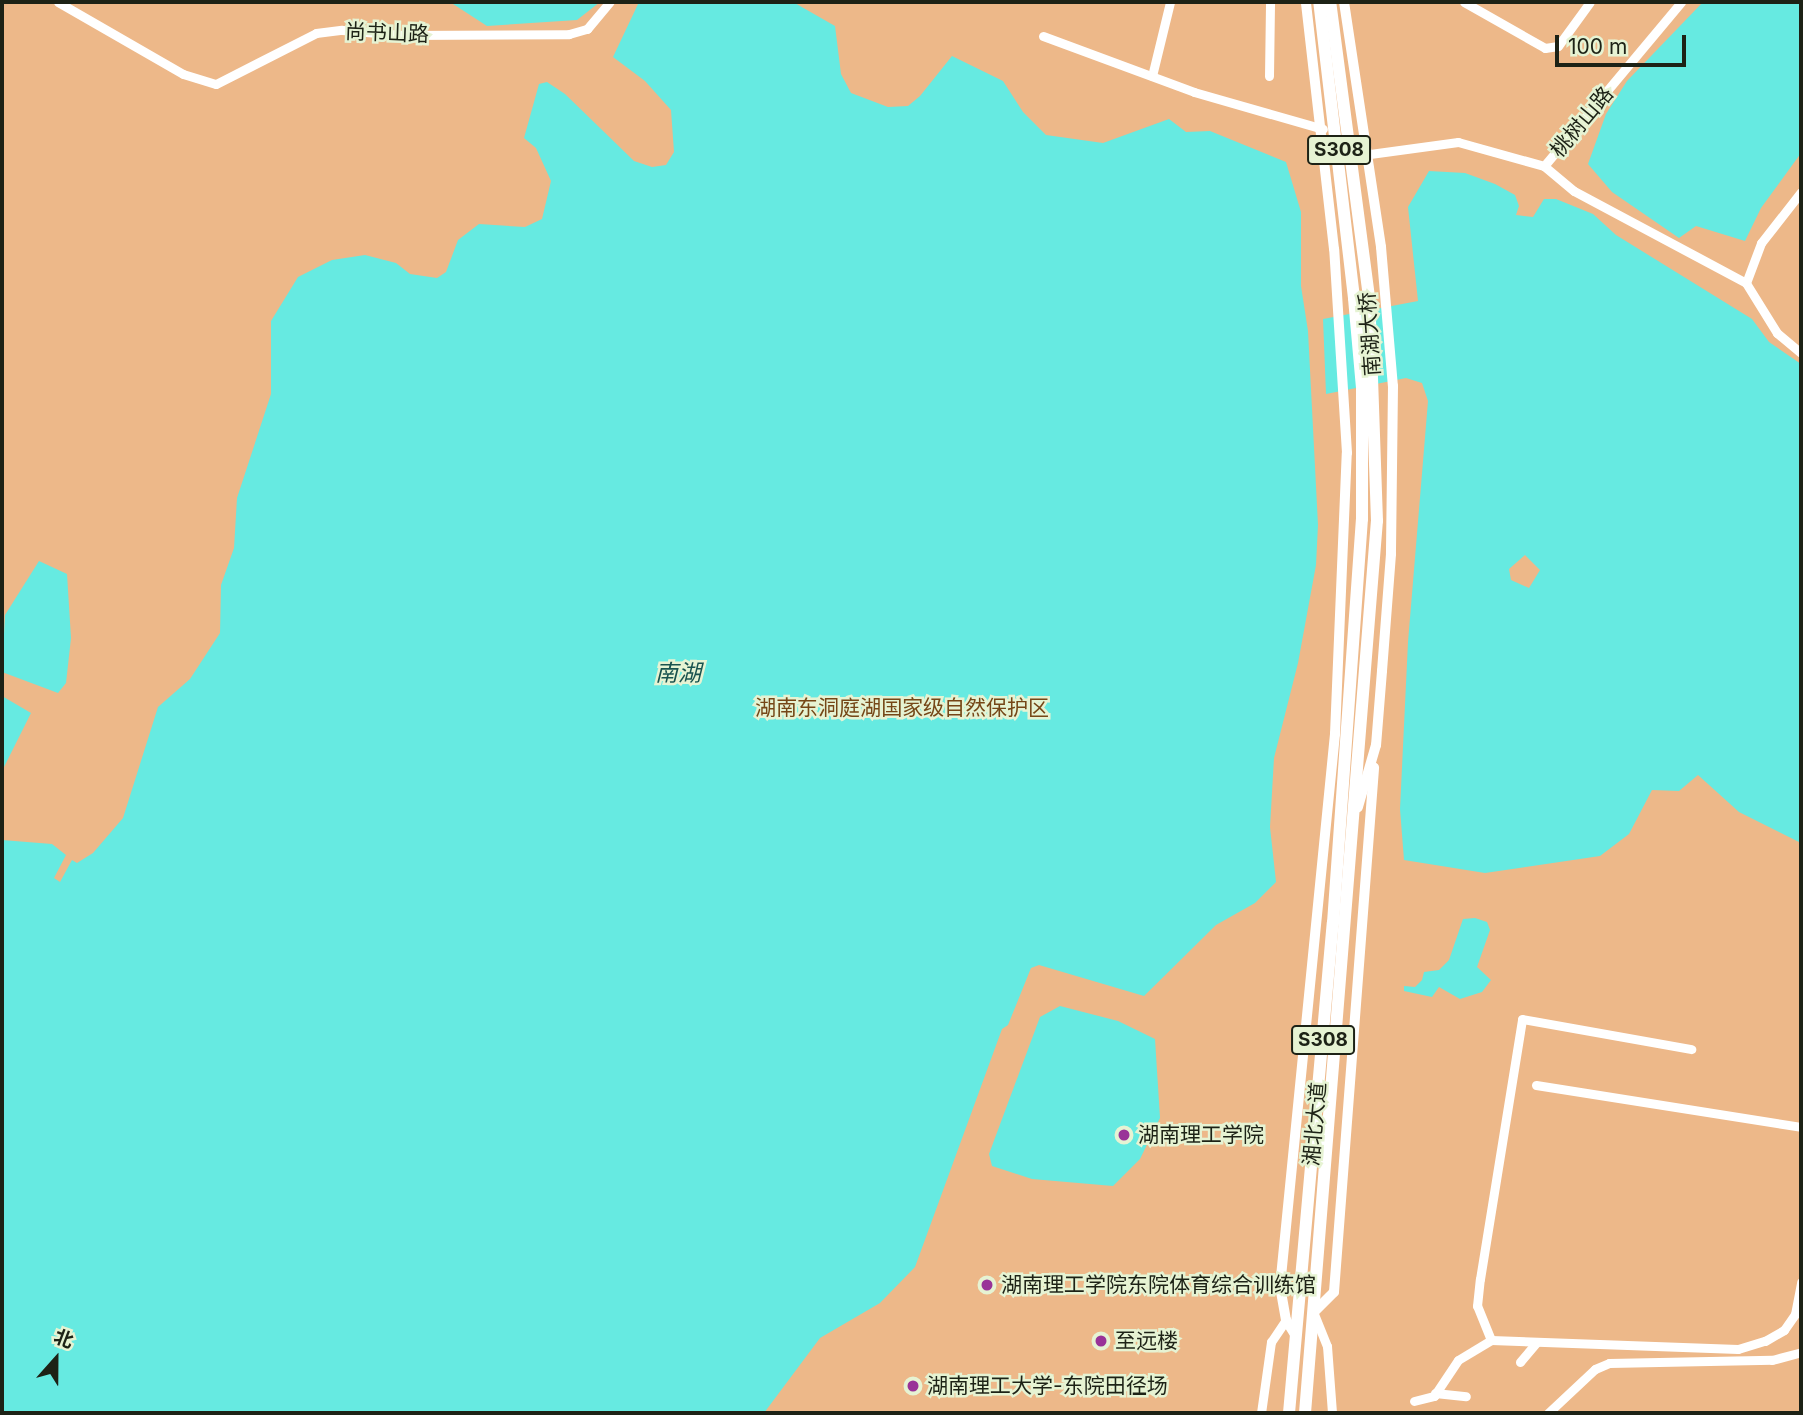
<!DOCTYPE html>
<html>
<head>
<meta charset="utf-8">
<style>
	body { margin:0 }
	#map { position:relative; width:1803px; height:1415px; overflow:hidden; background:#e6f3d3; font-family:Inter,"Noto Sans SC",sans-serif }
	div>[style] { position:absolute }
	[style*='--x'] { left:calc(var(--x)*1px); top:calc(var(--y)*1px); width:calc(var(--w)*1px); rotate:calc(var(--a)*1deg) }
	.green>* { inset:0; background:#edb889; transform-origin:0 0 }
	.water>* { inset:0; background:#66eae1 }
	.minor>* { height:9px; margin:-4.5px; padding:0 4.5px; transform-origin:4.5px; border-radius:4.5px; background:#fff }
	.major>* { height:10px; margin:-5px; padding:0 5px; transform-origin:5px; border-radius:5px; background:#fff }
	.highway>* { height:12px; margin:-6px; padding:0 6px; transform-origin:6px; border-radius:6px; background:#fff }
	.dots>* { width:19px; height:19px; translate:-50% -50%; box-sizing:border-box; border:4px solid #e6f3d3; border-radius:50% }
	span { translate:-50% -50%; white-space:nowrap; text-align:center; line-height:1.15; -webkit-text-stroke:5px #e6f3d3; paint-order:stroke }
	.shield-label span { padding:2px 5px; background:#e6f3d3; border:2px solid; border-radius:5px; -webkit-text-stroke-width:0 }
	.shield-label { font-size:19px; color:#1d2216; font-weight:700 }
	.street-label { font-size:21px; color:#1d2216 }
	.park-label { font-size:21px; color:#754717 }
	.poi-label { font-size:21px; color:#1d2216 }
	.left { translate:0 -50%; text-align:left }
	.water-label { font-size:23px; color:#19534f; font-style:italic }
	.frame { position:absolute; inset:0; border:4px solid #1d2216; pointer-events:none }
	.north { position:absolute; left:21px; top:1324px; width:70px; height:70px; -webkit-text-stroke:5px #e6f3d3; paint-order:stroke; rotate:21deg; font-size:19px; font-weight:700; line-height:28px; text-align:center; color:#1d2216 }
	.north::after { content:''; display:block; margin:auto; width:24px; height:32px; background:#1d2216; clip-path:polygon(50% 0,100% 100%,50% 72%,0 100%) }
	.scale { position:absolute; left:1555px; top:35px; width:131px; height:32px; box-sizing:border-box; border:4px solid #1d2216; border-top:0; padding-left:9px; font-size:21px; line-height:24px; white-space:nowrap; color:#1d2216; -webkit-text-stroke:5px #e6f3d3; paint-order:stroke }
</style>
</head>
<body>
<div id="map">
	<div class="green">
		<i style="left:2px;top:2px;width:1799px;height:1411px"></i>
	</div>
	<div class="water">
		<i style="clip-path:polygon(450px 2px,600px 2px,577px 20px,487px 26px)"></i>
		<i style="clip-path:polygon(639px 2px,793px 2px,835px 26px,841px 74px,851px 93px,888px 107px,908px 106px,920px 96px,952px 56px,1003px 81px,1023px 112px,1046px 135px,1103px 143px,1169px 119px,1186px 132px,1210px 131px,1286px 162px,1301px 212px,1301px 286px,1308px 331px,1318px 525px,1316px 565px,1298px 663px,1274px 758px,1270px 827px,1276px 882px,1255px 903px,1216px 925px,1144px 996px,1039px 965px,1031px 968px,1008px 1025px,1002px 1029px,915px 1267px,880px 1303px,820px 1338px,764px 1413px,2px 1413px,2px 840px,52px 844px,66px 855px,54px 878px,60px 882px,72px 860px,77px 863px,93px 853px,123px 818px,158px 707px,190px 679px,220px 633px,221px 585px,234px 548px,237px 498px,271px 394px,271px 321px,298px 277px,332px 260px,365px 255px,396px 263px,410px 274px,437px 278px,446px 272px,458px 240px,479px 224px,525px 227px,542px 219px,551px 181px,536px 148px,524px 138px,539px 84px,547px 82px,565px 94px,634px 161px,652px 167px,666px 165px,674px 152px,671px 110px,645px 81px,613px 57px)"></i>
		<i style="clip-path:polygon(1703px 2px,1801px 2px,1801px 153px,1761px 208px,1745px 241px,1696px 226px,1679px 238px,1612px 192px,1588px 164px,1606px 114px,1627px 81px)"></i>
		<i style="clip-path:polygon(evenodd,1429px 171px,1465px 173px,1495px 184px,1515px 195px,1519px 206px,1516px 215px,1533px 217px,1544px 199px,1556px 199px,1593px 214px,1616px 235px,1752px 319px,1769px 342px,1801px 364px,1801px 843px,1739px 812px,1698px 775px,1679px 791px,1652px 790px,1629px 834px,1600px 856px,1485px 873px,1404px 860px,1400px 809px,1408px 642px,1428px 401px,1422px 383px,1406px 378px,1326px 394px,1323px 319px,1418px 301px,1408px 207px,1429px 171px,1525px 555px,1540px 570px,1529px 588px,1511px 580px,1509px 569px,1525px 555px)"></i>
		<i style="clip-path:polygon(39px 561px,67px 574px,71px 638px,66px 683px,58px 693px,2px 672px,5px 615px)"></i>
		<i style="clip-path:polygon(2px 696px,31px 713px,2px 771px)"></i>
		<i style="clip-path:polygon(1475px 918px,1487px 922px,1490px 930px,1477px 967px,1491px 980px,1482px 992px,1460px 999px,1439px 987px,1432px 997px,1404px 991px,1404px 986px,1415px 987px,1422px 980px,1424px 972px,1439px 970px,1449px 960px,1463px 919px)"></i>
		<i style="clip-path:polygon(1060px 1006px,1118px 1021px,1155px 1039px,1160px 1118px,1140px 1159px,1113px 1186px,1032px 1179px,992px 1166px,989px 1154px,1040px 1017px)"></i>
	</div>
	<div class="minor">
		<i style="--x:58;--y:2;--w:144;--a:29.9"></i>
		<i style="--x:183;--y:74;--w:34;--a:17"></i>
		<i style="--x:216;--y:84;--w:112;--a:-27"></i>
		<i style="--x:316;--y:33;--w:26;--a:-7"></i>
		<i style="--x:342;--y:30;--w:60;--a:4.8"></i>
		<i style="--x:402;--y:35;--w:167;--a:-0.3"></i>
		<i style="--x:569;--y:34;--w:19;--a:-16"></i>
		<i style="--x:587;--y:29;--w:35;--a:-50"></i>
		<i style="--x:1464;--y:2;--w:93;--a:29.6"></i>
		<i style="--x:1545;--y:48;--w:13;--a:-9"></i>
		<i style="--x:1558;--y:46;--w:54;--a:-54"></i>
		<i style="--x:1043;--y:36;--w:161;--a:20.3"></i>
		<i style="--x:1194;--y:92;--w:134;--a:16"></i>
		<i style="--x:1152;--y:76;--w:76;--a:-76.3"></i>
		<i style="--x:1269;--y:76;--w:74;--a:-89.2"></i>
		<i style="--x:1348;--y:157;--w:111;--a:-7.8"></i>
		<i style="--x:1458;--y:142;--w:89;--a:15.6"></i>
		<i style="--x:1544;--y:166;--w:214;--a:-50.1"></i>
		<i style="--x:1544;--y:166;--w:39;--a:40"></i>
		<i style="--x:1574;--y:191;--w:195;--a:28.1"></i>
		<i style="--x:1746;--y:283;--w:59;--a:58.2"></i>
		<i style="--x:1777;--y:333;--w:31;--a:40"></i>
		<i style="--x:1746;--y:283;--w:43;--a:-69.4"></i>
		<i style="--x:1761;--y:243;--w:65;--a:-51.9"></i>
		<i style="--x:1536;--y:1085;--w:268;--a:9"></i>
		<i style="--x:1314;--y:1314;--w:35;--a:68"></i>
		<i style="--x:1327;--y:1346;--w:67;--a:85.7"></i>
		<i style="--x:1491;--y:1340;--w:37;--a:-112"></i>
		<i style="--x:1477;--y:1306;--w:27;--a:-84"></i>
		<i style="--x:1480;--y:1279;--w:263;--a:-80.8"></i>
		<i style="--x:1522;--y:1019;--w:172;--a:10.1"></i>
		<i style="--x:1520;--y:1362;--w:26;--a:-50"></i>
		<i style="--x:1435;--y:1393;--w:31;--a:6"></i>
		<i style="--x:1414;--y:1401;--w:21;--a:-14"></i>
		<i style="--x:1434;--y:1396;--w:43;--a:-56.3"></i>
		<i style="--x:1458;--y:1360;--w:39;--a:-31"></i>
		<i style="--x:1491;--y:1340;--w:247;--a:2.1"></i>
		<i style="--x:1738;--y:1349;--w:28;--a:-17"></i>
		<i style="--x:1765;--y:1341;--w:22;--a:-30"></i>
		<i style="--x:1784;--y:1330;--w:19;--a:-55"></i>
		<i style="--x:1795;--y:1314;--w:33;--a:-79"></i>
		<i style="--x:1261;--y:1413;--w:72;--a:-82"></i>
		<i style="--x:1271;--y:1342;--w:27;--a:-56"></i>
		<i style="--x:1548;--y:1413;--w:64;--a:-43.1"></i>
		<i style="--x:1595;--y:1369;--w:15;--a:-23"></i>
		<i style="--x:1609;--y:1363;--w:163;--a:-1.1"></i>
		<i style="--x:1772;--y:1360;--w:30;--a:-15"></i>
	</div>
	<div class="major">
		<i style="--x:1344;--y:2;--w:248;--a:81.4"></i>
		<i style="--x:1381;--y:247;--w:140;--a:85.1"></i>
		<i style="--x:1393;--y:386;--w:168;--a:90.7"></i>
		<i style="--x:1391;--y:554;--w:117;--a:94.4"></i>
		<i style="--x:1382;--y:671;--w:74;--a:94.6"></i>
		<i style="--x:1376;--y:745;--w:65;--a:106.2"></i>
		<i style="--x:1314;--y:1312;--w:28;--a:-45"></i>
		<i style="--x:1334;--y:1292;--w:526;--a:-85.63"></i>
		<i style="--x:1296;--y:1336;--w:19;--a:-122"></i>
		<i style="--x:1286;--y:1320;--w:34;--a:-100"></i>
		<i style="--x:1280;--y:1287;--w:556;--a:-84.32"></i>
		<i style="--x:1335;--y:734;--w:281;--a:-87.6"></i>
		<i style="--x:1347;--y:453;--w:204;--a:-93.6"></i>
		<i style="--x:1334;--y:249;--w:249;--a:-96.5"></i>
	</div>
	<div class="highway">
		<i style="--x:1289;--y:1413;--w:492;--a:-84.9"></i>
		<i style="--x:1333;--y:923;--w:405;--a:-85.9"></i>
		<i style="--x:1362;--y:519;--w:131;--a:-90"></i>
		<i style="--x:1362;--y:388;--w:90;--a:-95.1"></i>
		<i style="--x:1354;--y:298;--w:298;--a:-96.7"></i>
		<i style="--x:1305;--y:1413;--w:895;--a:-85.39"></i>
		<i style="--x:1377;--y:521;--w:224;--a:-92"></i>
		<i style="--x:1369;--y:297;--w:298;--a:-97.5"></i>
	</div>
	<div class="dots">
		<i style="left:1124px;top:1135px;background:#993398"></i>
		<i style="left:987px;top:1285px;background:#993398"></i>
		<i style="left:1101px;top:1341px;background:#993398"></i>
		<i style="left:913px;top:1386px;background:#993398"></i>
	</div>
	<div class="shield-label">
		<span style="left:1339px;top:150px">S308</span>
		<span style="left:1323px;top:1040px">S308</span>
	</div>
	<div class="street-label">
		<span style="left:387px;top:33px;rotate:2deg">尚书山路</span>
		<span style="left:1582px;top:122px;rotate:-50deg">桃树山路</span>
		<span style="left:1370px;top:334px;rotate:-94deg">南湖大桥</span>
		<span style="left:1315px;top:1124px;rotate:-85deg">湘北大道</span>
	</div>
	<div class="park-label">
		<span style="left:902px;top:708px">湖南东洞庭湖国家级自然保护区</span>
	</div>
	<div class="poi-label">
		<span class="left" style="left:1138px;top:1135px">湖南理工学院</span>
		<span class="left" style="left:1001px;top:1285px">湖南理工学院东院体育综合训练馆</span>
		<span class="left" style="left:1115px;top:1341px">至远楼</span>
		<span class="left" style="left:927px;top:1386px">湖南理工大学-东院田径场</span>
	</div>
	<div class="water-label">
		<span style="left:678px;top:673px">南湖</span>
	</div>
	<div class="frame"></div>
	<div class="north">北</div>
	<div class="scale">100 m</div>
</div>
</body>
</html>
